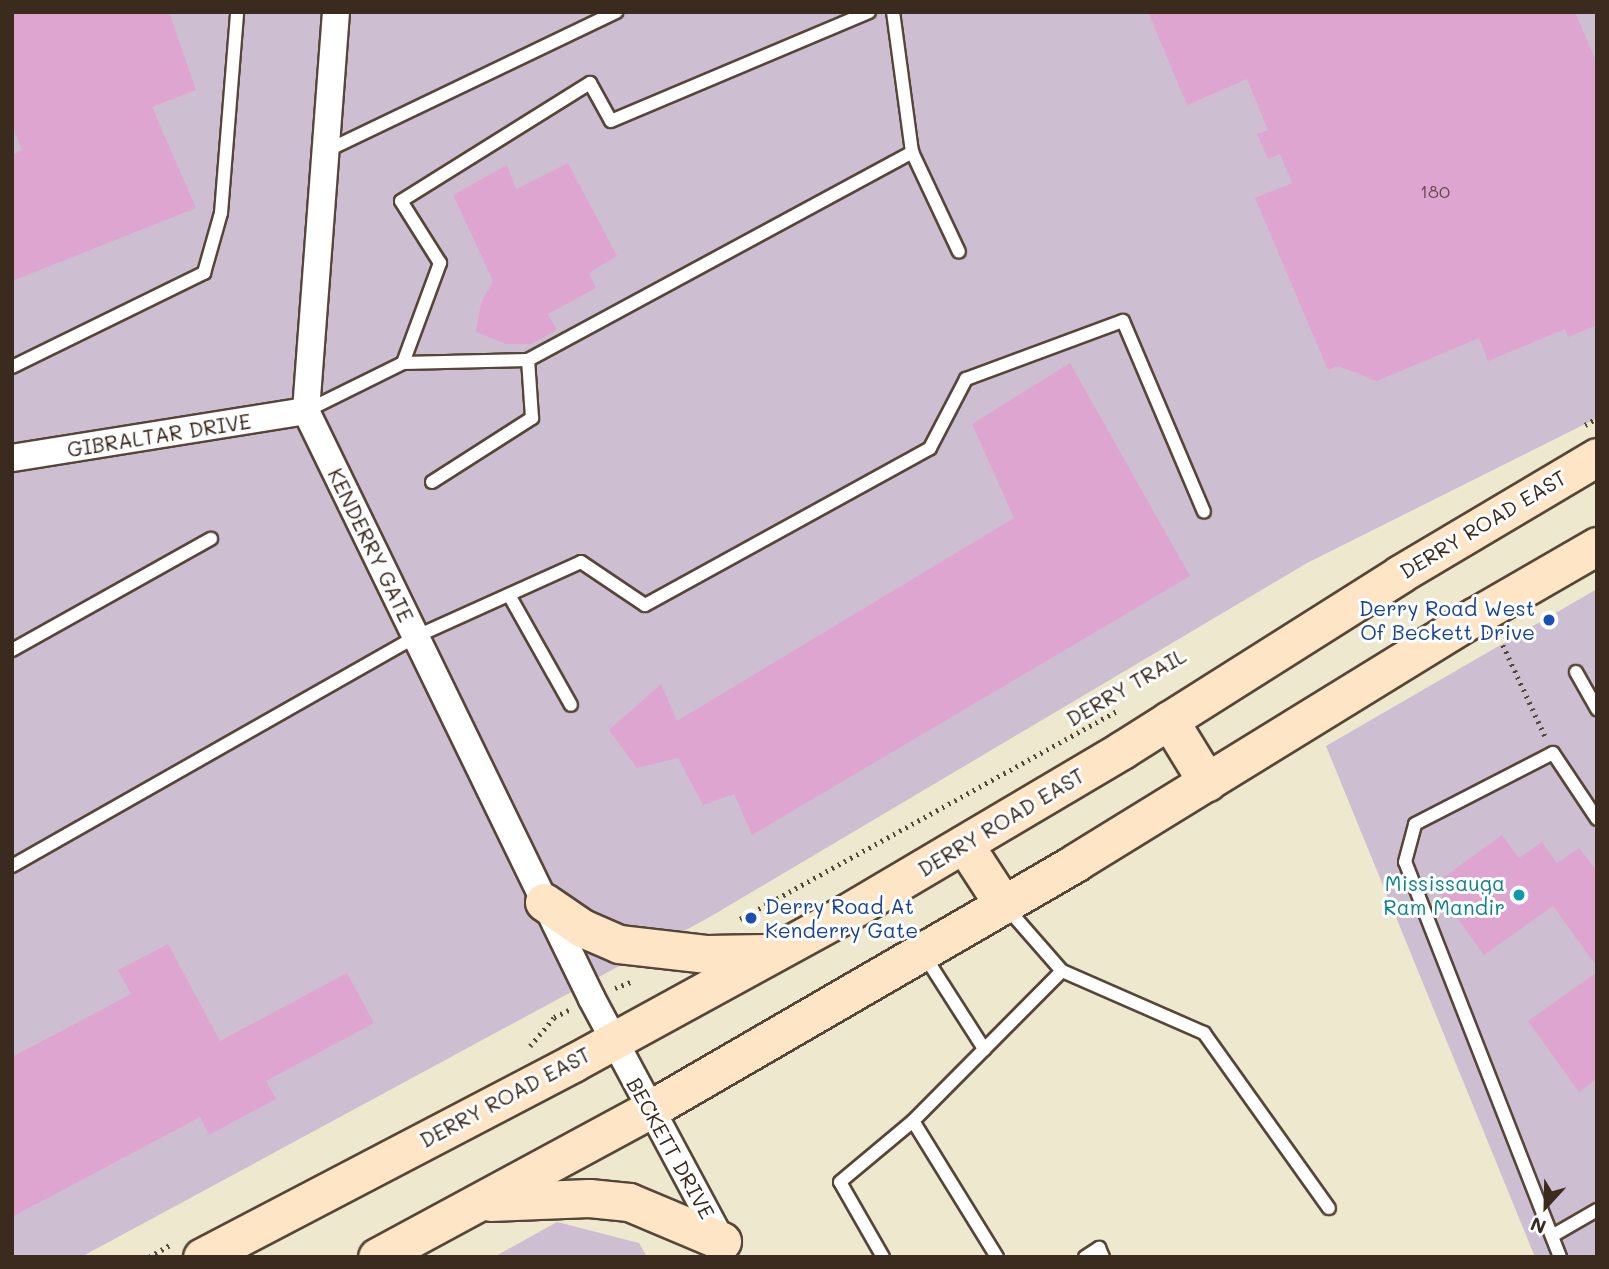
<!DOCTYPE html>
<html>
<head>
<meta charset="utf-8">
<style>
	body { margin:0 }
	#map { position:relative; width:1609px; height:1269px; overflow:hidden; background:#ede8ce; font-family:Mali,sans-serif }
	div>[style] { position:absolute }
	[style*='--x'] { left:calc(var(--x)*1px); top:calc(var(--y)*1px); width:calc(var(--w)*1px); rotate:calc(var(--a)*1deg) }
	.industrial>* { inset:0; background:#cebed1 }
	.building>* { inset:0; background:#dfa5d1 }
	.path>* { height:4.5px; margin-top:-2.25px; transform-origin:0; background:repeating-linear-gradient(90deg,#564638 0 2px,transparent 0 7px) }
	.roads { filter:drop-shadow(2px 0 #564638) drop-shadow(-2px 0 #564638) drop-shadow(0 2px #564638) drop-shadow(0 -2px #564638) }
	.lane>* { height:12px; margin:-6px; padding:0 6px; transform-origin:6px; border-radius:6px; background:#fff }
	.street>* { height:26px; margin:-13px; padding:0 13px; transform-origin:13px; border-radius:13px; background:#fff }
	.secondary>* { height:37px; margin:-18.5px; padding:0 18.5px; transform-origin:18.5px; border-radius:18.5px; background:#fee5c5 }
	.dots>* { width:19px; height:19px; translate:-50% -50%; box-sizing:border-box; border:4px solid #fff; border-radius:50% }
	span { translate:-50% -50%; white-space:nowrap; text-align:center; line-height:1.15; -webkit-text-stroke:6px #fff; paint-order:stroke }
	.number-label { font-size:18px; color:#64494b }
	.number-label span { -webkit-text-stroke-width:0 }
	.street-label { font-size:21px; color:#3b2a1e }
	.transit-label { font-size:21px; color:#164399 }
	.right { translate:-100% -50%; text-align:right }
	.left { translate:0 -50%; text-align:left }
	.culture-label { font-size:21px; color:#0d838f }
	.frame { position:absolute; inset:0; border:14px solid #3b2a1e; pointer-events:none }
	.north { position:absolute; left:1511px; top:1171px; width:70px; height:70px; -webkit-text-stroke:5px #fff; paint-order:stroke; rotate:202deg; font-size:19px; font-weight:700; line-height:28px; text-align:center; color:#3b2a1e }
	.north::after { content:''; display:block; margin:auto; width:24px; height:32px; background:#3b2a1e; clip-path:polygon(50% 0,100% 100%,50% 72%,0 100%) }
</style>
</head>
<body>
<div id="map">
	<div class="industrial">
		<i style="clip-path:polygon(12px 12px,1597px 12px,1597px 418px,1307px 563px,708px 918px,81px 1257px,12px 1257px)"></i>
		<i style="clip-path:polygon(1597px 589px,1597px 1257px,1535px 1257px,1326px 746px)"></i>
		<i style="clip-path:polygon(557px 1222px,639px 1243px,647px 1257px,494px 1257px)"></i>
	</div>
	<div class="building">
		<i style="clip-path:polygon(12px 12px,169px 12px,196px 90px,152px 107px,196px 208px,12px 281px,12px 155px,22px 150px,12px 125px)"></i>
		<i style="clip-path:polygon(1148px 12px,1575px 12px,1597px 63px,1597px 325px,1568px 337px,1565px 329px,1488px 361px,1479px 338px,1377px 381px,1338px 366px,1328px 370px,1255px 198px,1292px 183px,1280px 154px,1268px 159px,1257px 134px,1268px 130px,1247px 79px,1187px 105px)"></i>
		<i style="clip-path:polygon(568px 163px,617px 256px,589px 273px,596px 288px,548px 314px,557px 330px,531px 344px,506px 344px,476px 332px,481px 303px,493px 281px,453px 195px,507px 165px,516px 189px)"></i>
		<i style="clip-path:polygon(1070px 363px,1190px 576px,752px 835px,734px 794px,703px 805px,678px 758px,637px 768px,609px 730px,661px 684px,677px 721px,1014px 518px,972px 424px)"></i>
		<i style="clip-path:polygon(1502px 835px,1519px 858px,1542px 842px,1557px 863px,1579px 848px,1597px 871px,1597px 967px,1553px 906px,1484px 955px,1433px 885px)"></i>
		<i style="clip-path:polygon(168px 944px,220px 1041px,347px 973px,374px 1023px,266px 1081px,276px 1099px,209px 1135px,200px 1117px,12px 1217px,12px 1057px,131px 994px,118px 970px)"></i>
		<i style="clip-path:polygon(1597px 972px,1597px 1079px,1579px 1092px,1528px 1021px)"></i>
	</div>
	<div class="path">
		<i style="--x:1585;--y:425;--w:14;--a:-30"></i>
		<i style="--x:1503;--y:645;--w:100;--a:65.2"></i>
		<i style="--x:740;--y:919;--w:432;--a:-28.9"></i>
		<i style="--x:615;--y:988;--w:19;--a:-21"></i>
		<i style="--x:530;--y:1046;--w:38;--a:-50"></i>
		<i style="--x:554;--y:1017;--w:17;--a:-25"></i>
		<i style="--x:149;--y:1257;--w:24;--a:-30"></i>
	</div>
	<div class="roads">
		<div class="lane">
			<i style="--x:326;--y:151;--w:322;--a:-25.6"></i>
			<i style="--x:912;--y:152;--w:110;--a:64.8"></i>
			<i style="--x:403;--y:363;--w:107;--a:-69.7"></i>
			<i style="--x:440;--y:263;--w:73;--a:-122.2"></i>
			<i style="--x:401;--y:201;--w:223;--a:-32"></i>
			<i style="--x:590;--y:83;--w:43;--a:61.1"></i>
			<i style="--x:611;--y:121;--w:280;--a:-22.9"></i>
			<i style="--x:12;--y:367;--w:214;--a:-26.1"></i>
			<i style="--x:204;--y:273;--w:62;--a:-74.2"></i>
			<i style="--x:221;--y:213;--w:202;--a:-85.4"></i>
			<i style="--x:306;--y:411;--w:108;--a:-26.3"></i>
			<i style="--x:403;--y:363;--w:125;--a:-1.4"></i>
			<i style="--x:528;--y:360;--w:437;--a:-28.4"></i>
			<i style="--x:912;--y:152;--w:141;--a:-97.7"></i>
			<i style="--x:432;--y:482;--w:119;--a:-32.6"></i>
			<i style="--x:532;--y:418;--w:58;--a:-93.9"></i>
			<i style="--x:509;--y:595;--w:126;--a:60.6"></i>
			<i style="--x:12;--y:650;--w:228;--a:-29.2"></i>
			<i style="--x:1576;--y:672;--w:43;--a:60.4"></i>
			<i style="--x:12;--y:866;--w:464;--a:-29.6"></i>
			<i style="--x:415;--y:637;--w:182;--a:-24.3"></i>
			<i style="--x:581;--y:562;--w:77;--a:33.9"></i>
			<i style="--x:645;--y:605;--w:325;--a:-28.8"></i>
			<i style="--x:930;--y:448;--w:78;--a:-62.4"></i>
			<i style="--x:966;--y:379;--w:167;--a:-20.3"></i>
			<i style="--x:1123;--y:321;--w:207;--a:67"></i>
			<i style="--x:1006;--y:907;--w:85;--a:48.8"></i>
			<i style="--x:1062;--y:971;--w:155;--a:23.6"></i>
			<i style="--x:1204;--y:1033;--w:215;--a:54.5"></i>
			<i style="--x:924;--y:955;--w:112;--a:57.4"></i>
			<i style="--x:913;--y:1121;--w:160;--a:58.3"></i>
			<i style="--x:1552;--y:1236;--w:52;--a:-30"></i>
			<i style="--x:883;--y:1257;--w:86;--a:-119.8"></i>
			<i style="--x:840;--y:1182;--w:95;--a:-39.9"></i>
			<i style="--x:913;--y:1121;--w:211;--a:-45.2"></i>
			<i style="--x:1085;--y:1257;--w:17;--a:-33"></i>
			<i style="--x:1099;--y:1248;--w:10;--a:66"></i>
			<i style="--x:1560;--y:1257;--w:424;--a:-111.4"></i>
			<i style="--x:1405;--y:862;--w:39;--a:-75"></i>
			<i style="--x:1415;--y:824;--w:155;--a:-27.2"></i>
			<i style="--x:1553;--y:753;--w:79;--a:56.3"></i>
		</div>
		<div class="street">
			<i style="--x:336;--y:12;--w:400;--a:94.3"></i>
			<i style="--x:306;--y:411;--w:654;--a:64.06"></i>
			<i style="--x:592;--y:999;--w:281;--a:61.8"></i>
			<i style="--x:12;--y:458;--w:298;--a:-9.1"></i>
		</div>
		<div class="secondary">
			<i style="--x:1169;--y:720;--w:73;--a:58.5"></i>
			<i style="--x:964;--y:844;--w:72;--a:57"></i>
			<i style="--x:544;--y:902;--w:46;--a:34.4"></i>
			<i style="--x:582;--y:928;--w:40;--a:23.4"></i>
			<i style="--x:619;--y:944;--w:89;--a:6.5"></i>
			<i style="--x:707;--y:954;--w:58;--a:-1"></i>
			<i style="--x:490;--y:1202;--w:99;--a:-2.3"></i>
			<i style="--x:589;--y:1198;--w:40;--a:5.7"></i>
			<i style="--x:629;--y:1202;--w:101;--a:22.8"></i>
			<i style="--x:202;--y:1257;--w:419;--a:-27.6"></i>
			<i style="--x:573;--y:1063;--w:310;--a:-28.7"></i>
			<i style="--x:845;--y:914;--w:322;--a:-30.6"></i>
			<i style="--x:1122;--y:750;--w:329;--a:-32.3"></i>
			<i style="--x:1400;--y:574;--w:229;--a:-30.7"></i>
			<i style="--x:377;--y:1257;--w:309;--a:-28.4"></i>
			<i style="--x:649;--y:1110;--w:494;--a:-30.1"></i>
			<i style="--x:1076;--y:862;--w:467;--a:-31.6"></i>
			<i style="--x:1474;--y:617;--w:142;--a:-30"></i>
		</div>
	</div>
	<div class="dots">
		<i style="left:1549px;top:620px;background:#1a4fb4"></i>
		<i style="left:1519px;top:895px;background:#0f9aa8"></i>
		<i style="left:751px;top:918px;background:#1a4fb4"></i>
	</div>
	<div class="number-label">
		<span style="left:1435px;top:191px">180</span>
	</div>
	<div class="street-label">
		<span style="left:159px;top:435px;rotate:-9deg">GIBRALTAR DRIVE</span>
		<span style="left:1483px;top:524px;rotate:-31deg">DERRY ROAD EAST</span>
		<span style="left:371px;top:545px;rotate:64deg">KENDERRY GATE</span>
		<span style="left:1126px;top:687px;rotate:-30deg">DERRY TRAIL</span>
		<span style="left:1001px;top:822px;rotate:-31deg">DERRY ROAD EAST</span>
		<span style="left:505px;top:1097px;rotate:-28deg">DERRY ROAD EAST</span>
		<span style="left:671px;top:1148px;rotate:61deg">BECKETT DRIVE</span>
	</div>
	<div class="transit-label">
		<span class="right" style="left:1535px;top:620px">Derry Road West<br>Of Beckett Drive</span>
		<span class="left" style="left:765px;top:918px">Derry Road At<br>Kenderry Gate</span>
	</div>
	<div class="culture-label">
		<span class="right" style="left:1505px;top:895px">Mississauga<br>Ram Mandir</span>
	</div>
	<div class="frame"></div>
	<div class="north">N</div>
</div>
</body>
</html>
